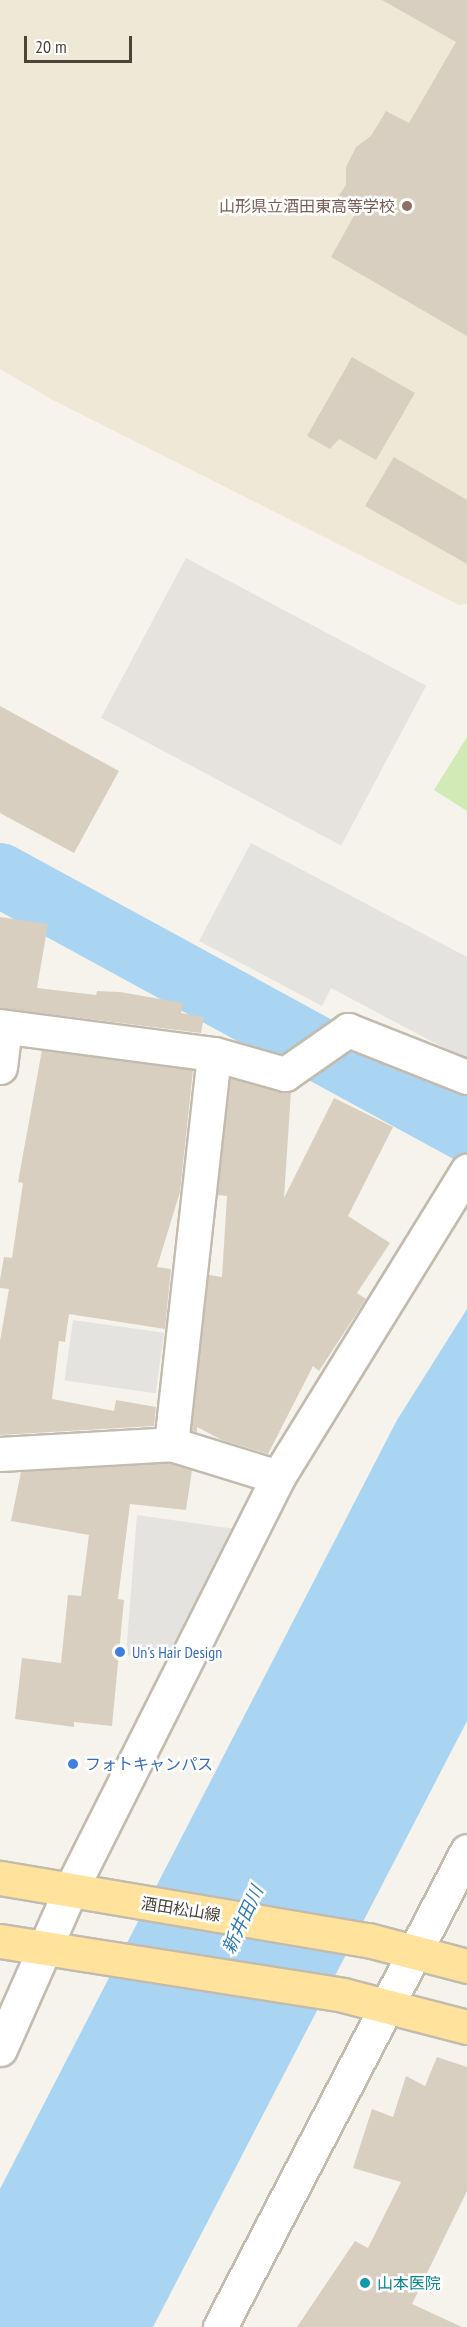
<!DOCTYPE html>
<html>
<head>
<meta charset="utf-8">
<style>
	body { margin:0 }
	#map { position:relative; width:467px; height:2327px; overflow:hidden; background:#f6f3ec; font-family:"PT Sans Narrow","Noto Sans JP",sans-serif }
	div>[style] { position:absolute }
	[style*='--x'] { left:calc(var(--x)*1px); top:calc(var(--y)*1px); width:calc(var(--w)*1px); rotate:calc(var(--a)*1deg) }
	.industrial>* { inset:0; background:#e6e2dd; transform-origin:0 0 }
	.education>* { inset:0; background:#efe8d6 }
	.green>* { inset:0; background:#d2eab5 }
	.parking>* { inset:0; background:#e5e3e0; transform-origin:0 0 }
	.water>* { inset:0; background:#a9d4f2 }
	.river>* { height:64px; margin:-32px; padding:0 32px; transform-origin:32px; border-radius:32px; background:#a9d4f2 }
	.building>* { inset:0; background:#d8cfc1 }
	.roads { filter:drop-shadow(2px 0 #c2bbae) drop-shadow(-2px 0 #c2bbae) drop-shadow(0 2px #c2bbae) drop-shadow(0 -2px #c2bbae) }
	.minor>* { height:33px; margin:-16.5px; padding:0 16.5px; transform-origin:16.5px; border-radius:16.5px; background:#fff }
	.tertiary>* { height:33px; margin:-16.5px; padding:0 16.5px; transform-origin:16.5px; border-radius:16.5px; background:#fff }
	.primary>* { height:33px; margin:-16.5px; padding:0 16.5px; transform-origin:16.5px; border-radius:16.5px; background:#ffe39c }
	.dots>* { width:16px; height:16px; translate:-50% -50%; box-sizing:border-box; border:3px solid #fff; border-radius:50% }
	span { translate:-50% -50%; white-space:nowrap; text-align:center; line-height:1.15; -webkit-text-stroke:5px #fff; paint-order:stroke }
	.education-label { font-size:16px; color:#785e54 }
	.right { translate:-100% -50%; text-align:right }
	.shop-label { font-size:16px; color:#366cbe }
	.left { translate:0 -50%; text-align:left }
	.street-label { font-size:16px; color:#4b4439 }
	.culture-label { font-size:16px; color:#0d838f }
	.water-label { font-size:18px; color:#2e7ab2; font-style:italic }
	.scale { position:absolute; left:24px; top:36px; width:108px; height:27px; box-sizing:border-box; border:3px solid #4b4439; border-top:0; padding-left:8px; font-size:18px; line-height:21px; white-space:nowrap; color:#4b4439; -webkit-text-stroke:4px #fff; paint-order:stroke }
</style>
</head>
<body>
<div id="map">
	<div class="industrial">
		<i style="left:186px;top:558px;width:272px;height:181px;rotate:28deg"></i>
	</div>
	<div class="education">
		<i style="clip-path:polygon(0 0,467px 0,467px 604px,459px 605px,53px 400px,0 369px)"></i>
	</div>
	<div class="green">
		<i style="clip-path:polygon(467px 737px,467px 811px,434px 790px)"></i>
	</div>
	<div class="parking">
		<i style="clip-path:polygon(251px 843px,467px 957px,467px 1060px,331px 988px,322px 1006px,199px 941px)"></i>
		<i style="left:73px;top:1320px;width:92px;height:61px;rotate:8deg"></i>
		<i style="clip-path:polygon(137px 1515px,236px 1529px,164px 1661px,126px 1655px)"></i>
	</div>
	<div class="water">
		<i style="clip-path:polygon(467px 1309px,467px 1721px,153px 2327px,0 2327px,0 2189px,397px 1420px)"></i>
	</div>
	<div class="river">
		<i style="--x:0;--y:875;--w:532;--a:28.64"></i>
	</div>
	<div class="building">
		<i style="clip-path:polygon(382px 0,467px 0,467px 336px,331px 257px,356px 212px,336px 200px,346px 185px,346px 167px,356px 147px,371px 136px,386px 111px,409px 123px,456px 42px)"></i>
		<i style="clip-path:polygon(352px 357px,415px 393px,376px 460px,339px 439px,330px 449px,307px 436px)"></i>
		<i style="clip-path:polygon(394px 457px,467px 500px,467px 564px,365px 506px)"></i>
		<i style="clip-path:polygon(0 706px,119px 771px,74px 853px,0 813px)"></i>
		<i style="clip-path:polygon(0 917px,48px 924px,37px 988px,96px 995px,97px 991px,120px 992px,183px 1003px,181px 1013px,204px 1017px,201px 1033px,0 1008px)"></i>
		<i style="clip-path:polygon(42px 1050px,193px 1070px,180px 1192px,157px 1267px,171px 1269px,165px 1329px,69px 1314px,65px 1342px,59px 1341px,52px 1399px,114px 1411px,116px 1400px,156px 1407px,154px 1426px,0 1435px,0 1341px,9px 1289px,0 1288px,0 1280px,4px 1257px,12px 1258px,23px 1183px,18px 1182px)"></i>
		<i style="clip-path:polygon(230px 1078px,280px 1092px,291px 1091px,284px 1198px,334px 1098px,393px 1127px,348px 1216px,390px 1243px,357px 1293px,366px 1299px,319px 1371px,313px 1366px,268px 1454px,222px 1440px,197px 1427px,197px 1432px,191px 1431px,209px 1275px,222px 1277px,227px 1196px,217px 1195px)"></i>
		<i style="clip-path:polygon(169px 1463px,192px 1470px,186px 1510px,130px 1504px,118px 1599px,124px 1600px,112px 1726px,74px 1722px,74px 1727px,15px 1719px,22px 1658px,61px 1663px,68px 1595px,81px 1596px,89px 1535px,11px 1521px,21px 1472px)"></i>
		<i style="clip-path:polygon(437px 2057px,467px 2067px,467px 2191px,412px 2304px,462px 2327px,297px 2327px,355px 2241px,368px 2248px,401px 2182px,353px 2168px,372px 2109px,393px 2117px,406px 2076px,425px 2086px)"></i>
	</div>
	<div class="roads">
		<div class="minor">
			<i style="--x:0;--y:1026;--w:216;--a:7.5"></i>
			<i style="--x:214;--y:1054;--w:74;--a:15.7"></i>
			<i style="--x:285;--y:1074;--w:77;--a:-34.9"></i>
			<i style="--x:348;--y:1030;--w:128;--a:21.6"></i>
			<i style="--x:0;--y:1067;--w:40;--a:-82.9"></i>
			<i style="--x:171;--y:1444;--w:392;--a:-83.7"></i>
			<i style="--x:0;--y:1454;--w:171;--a:-3.3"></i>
			<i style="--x:171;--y:1444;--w:112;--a:17.1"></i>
			<i style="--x:0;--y:2049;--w:175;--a:-66.1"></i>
			<i style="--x:71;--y:1889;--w:461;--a:-63.3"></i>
			<i style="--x:278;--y:1477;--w:360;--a:-58.3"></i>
		</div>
		<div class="tertiary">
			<i style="--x:220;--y:2327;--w:536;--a:-62.57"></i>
		</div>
		<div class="primary">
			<i style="--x:0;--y:1878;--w:373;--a:9.6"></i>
			<i style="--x:368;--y:1940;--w:102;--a:14.7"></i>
			<i style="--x:0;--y:1941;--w:347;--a:8.9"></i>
			<i style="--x:343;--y:1995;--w:128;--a:14.5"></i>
		</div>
	</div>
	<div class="dots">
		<i style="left:407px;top:206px;background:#8d6e63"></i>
		<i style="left:120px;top:1652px;background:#3f7fe0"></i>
		<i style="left:73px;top:1764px;background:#3f7fe0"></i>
		<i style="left:365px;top:2283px;background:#0f9aa8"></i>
	</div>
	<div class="education-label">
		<span class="right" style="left:395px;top:206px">山形県立酒田東高等学校</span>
	</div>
	<div class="shop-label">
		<span class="left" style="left:132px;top:1652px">Un's Hair Design</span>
		<span class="left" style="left:85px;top:1764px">フォトキャンパス</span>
	</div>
	<div class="street-label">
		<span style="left:181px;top:1909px;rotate:9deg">酒田松山線</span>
	</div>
	<div class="culture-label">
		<span class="left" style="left:377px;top:2283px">山本医院</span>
	</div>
	<div class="water-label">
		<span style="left:243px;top:1920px;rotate:-65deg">新井田川</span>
	</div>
	<div class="scale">20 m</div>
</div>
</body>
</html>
